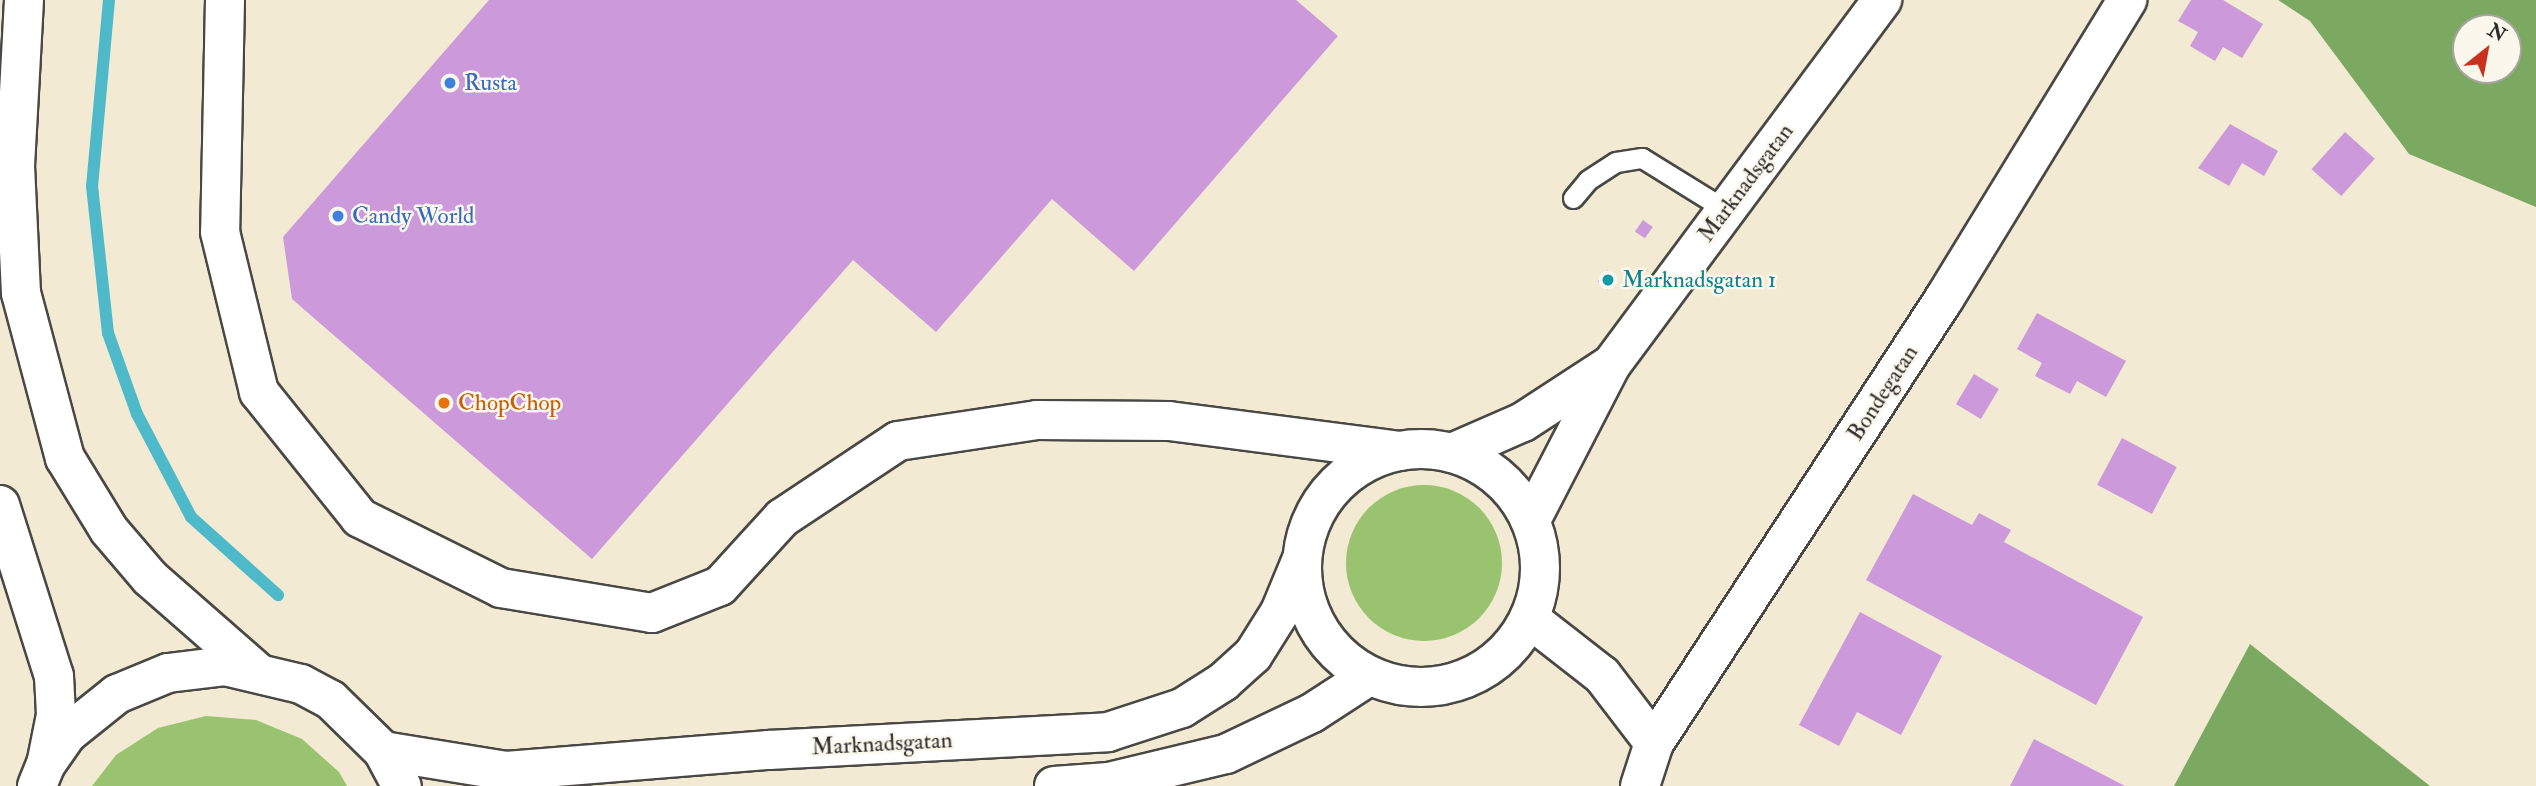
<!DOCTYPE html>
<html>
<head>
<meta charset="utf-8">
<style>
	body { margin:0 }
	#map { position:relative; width:2536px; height:786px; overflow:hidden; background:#f2ead2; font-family:"IM FELL Double Pica",serif }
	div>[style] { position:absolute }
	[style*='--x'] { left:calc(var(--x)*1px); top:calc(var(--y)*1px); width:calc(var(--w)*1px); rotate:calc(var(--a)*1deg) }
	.green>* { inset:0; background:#9ac370 }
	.round { border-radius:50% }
	.forest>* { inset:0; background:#7ba962 }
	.stream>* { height:12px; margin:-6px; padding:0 6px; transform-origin:6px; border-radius:6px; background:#4ebac9 }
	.building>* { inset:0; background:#cc99db; transform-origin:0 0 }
	.roads { filter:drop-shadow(2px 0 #494844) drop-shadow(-2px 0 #494844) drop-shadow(0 2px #494844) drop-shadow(0 -2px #494844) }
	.lane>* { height:19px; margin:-9.5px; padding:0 9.5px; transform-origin:9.5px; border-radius:9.5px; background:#fff }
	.street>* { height:38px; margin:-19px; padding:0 19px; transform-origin:19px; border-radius:19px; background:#fff }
	.street>.ring { margin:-19px; padding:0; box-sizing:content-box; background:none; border:38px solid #fff; border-radius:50% }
	.highway>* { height:38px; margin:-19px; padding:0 19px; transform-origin:19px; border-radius:19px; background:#fff }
	.dots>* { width:19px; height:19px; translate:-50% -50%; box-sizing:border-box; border:4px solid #fbf7ec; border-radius:50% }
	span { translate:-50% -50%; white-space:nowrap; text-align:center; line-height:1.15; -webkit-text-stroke:5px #fbf7ec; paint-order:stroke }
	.shop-label { font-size:23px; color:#366cbe }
	.left { translate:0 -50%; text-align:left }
	.street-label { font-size:23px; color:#2b2b2b }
	.culture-label { font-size:23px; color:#0d838f }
	.food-label { font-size:23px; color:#c56008 }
	.north { position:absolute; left:2452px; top:14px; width:70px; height:70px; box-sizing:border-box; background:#fbf7ec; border:2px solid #a8a59f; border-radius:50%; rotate:31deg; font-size:19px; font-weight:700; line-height:28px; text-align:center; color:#2b2b2b }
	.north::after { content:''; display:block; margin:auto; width:24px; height:32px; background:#c8321e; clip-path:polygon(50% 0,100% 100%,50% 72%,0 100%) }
</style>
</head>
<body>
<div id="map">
	<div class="green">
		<i class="round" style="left:1346px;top:485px;width:156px;height:156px"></i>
		<i style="clip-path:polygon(206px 716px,256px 720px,302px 739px,339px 772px,347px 786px,92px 786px,116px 755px,158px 728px)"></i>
	</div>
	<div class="forest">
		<i style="clip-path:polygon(evenodd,2278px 0,2536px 0,2536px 207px,2409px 154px,2310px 21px,2278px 0,2508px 28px,2508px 70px,2466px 70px,2466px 28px,2508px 28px)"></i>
		<i style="clip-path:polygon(2250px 644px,2430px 786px,2174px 786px)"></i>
	</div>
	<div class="stream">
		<i style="--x:109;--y:0;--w:187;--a:95.2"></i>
		<i style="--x:92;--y:186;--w:148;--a:83.8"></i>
		<i style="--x:108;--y:333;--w:86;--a:70.3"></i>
		<i style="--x:137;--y:414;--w:116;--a:62.3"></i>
		<i style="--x:191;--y:517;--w:117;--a:41.9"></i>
	</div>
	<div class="building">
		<i style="clip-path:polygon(489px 0,1296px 0,1338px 36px,1134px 271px,1052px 199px,936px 332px,853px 260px,592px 559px,292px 299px,283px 237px)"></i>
		<i style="clip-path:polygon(2191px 0,2223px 0,2263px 24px,2242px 58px,2223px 47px,2215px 61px,2190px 46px,2198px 32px,2178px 21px)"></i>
		<i style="clip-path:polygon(2230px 124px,2278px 151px,2264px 176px,2242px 163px,2229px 186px,2198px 168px)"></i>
		<i style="left:2345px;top:132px;width:40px;height:50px;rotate:42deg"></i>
		<i style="left:1643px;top:220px;width:12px;height:14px;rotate:35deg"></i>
		<i style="left:1607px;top:270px;width:13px;height:15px;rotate:39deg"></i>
		<i style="clip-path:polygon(2037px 313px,2126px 361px,2106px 397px,2077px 381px,2070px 394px,2035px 376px,2042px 363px,2017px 349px)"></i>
		<i style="left:1974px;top:374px;width:29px;height:35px;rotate:31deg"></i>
		<i style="left:2122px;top:438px;width:62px;height:53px;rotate:28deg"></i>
		<i style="clip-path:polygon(1913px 494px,1972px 525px,1979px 513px,2011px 530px,2004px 542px,2143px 617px,2096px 705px,1866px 580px)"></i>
		<i style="clip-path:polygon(1860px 612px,1942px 656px,1901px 735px,1857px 712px,1839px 746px,1799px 725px)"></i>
		<i style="clip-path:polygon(2034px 739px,2125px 786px,2010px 786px)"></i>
	</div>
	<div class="roads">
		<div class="lane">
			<i style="--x:1573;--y:198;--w:23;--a:-50"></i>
			<i style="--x:1588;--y:180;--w:33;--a:-33"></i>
			<i style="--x:1616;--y:162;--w:26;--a:-9"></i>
			<i style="--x:1642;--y:158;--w:99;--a:31.8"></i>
		</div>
		<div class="street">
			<i style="--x:225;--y:0;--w:232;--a:91.2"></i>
			<i style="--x:220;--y:232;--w:165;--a:76.3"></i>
			<i style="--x:259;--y:392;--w:161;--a:51.3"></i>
			<i style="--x:360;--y:518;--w:157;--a:26.4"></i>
			<i style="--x:501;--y:588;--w:153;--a:9.4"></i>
			<i style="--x:652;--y:613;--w:73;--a:-21.7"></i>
			<i style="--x:720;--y:586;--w:92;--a:-47.6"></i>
			<i style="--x:782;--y:518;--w:139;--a:-33.6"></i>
			<i style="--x:898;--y:441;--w:141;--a:-8.6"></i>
			<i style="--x:1037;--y:420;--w:132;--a:0.4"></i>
			<i style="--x:1169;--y:421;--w:233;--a:7.4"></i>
			<i class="ring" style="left:1302px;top:449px;width:200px;height:200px"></i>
			<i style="--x:1452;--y:453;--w:77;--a:-23.6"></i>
			<i style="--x:1523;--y:422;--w:103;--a:-33.1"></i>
			<i style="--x:1531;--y:520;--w:174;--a:-62.7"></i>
			<i style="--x:1611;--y:365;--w:455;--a:-53.4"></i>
			<i style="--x:1530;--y:619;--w:91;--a:37.9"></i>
			<i style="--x:1602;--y:675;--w:86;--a:52.6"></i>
			<i style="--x:383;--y:751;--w:125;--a:9.2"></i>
			<i style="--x:506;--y:771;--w:264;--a:-4.6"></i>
			<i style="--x:769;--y:750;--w:339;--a:-3"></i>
			<i style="--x:1108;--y:732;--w:78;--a:-18"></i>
			<i style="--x:1182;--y:708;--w:49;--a:-32.4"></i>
			<i style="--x:1223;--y:682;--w:40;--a:-42"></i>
			<i style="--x:1253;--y:655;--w:51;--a:-57.9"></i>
			<i style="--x:1280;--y:612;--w:57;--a:-67.5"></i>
			<i style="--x:1054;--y:786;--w:55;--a:-4.2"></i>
			<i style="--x:1109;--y:782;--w:120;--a:-13.5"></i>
			<i style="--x:1226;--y:754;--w:95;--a:-25.5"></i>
			<i style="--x:1312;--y:713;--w:68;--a:-33"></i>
			<i style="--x:1640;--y:786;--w:45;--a:-72"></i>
			<i style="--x:1654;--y:743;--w:530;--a:-56.85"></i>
			<i style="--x:1944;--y:299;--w:351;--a:-58.5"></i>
		</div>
		<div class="highway">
			<i style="--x:24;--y:0;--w:166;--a:93.1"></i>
			<i style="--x:15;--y:166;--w:127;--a:87.3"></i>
			<i style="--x:21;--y:293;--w:171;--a:75.1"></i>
			<i style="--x:65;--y:458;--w:84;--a:58.6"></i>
			<i style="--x:109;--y:530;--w:63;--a:49.5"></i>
			<i style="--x:150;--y:578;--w:140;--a:41.2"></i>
			<i style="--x:0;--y:505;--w:179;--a:72.5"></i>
			<i style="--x:54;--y:676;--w:39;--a:87"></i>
			<i style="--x:56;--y:715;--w:46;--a:101.3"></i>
			<i style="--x:37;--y:786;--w:24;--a:-68"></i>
			<i style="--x:46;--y:764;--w:37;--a:-55"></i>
			<i style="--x:67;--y:734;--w:64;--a:-38.7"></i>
			<i style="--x:117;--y:694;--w:55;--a:-22.4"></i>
			<i style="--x:168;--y:673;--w:57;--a:-7"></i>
			<i style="--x:225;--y:666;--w:78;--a:13.3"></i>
			<i style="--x:301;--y:684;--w:34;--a:28"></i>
			<i style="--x:331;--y:700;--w:73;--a:44.4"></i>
			<i style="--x:383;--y:751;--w:40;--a:62"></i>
		</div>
	</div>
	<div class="dots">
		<i style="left:450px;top:83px;background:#3f7fe0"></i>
		<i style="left:338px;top:216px;background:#3f7fe0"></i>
		<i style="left:1608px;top:280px;background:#0f9aa8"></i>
		<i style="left:444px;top:403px;background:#e8710a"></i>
	</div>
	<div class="shop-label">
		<span class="left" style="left:464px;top:83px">Rusta</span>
		<span class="left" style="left:352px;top:216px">Candy World</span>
	</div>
	<div class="street-label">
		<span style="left:1746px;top:183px;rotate:-53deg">Marknadsgatan</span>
		<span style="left:1883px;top:393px;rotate:-57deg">Bondegatan</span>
		<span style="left:882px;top:744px;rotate:-3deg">Marknadsgatan</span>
	</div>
	<div class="culture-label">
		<span class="left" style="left:1622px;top:280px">Marknadsgatan 1</span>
	</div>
	<div class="food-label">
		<span class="left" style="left:458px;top:403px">ChopChop</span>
	</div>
	<div class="north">N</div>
</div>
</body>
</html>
